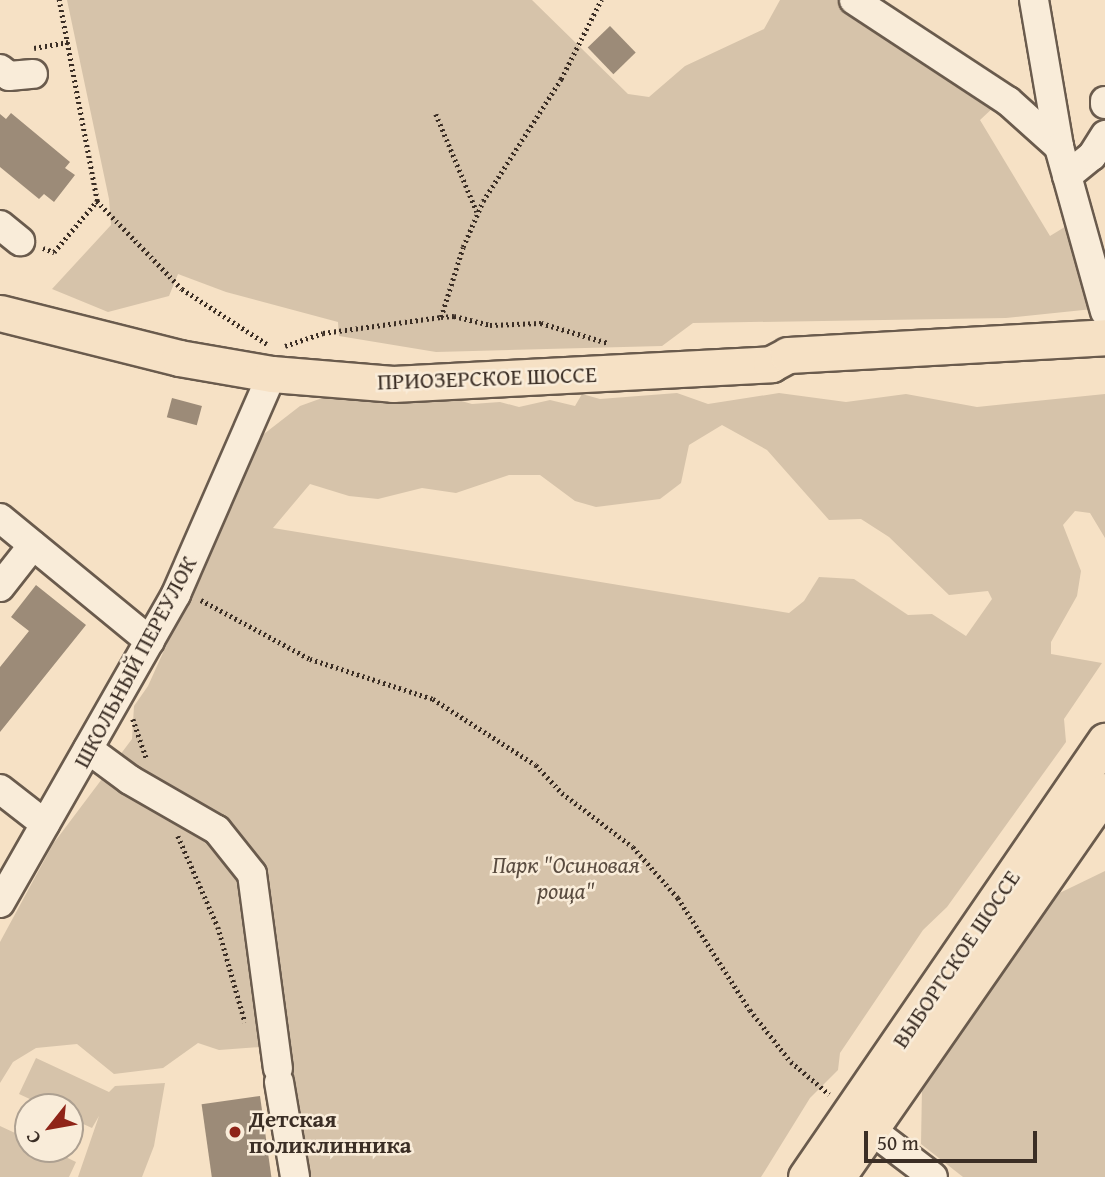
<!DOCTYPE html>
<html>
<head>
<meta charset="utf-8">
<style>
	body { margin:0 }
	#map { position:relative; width:1105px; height:1177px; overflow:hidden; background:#f6e1c5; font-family:"Gentium Book Plus",serif }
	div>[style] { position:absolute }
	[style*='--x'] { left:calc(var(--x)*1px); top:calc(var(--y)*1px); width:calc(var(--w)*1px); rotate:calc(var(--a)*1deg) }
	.green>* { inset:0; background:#d6c3aa }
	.building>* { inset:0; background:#9c8b78; transform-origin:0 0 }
	.path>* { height:4.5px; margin-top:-2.25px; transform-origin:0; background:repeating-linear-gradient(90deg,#3b2e25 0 2px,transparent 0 5.5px) }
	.roads { filter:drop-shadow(2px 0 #6a5b4d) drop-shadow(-2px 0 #6a5b4d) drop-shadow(0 2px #6a5b4d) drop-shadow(0 -2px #6a5b4d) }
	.minor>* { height:28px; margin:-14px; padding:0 14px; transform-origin:14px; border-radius:14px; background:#f9ecd9 }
	.major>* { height:35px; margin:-17.5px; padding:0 17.5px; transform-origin:17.5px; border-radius:17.5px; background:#f6e1c5 }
	.dots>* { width:19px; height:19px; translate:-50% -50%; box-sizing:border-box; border:4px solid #f9ecd9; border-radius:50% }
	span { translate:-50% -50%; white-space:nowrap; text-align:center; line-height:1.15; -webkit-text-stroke:5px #f9ecd9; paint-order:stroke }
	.street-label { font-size:23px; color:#3b2e25 }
	.park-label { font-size:23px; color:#5a4c40; font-style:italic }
	.poi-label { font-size:23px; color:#3b2e25; font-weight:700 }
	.left { translate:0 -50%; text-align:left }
	.north { position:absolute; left:14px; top:1093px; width:70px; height:70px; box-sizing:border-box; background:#f9ecd9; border:2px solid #ada091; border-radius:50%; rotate:239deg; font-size:19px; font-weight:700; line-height:28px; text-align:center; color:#3b2e25 }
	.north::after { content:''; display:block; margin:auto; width:24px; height:32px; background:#8f2418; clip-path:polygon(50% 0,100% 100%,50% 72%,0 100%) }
	.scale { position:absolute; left:864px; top:1131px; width:173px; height:32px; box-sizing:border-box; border:4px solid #3b2e25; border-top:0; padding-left:9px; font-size:21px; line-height:24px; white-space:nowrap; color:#3b2e25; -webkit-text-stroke:5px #f9ecd9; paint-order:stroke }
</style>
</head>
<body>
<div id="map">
	<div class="green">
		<i style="clip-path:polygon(67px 0,532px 0,628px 94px,649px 97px,685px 66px,764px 29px,780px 0,837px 0,890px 42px,996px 105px,980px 120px,1050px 236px,1068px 225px,1093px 309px,1006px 318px,693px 323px,662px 346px,436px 352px,339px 336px,338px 322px,226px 292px,178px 274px,169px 296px,108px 312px,52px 289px,111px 225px,109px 199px)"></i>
		<i style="clip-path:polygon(evenodd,336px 393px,440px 395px,472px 404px,500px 402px,519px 407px,550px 400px,575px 406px,582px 394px,600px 399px,677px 393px,708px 404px,779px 393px,846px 402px,906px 394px,977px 407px,1105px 394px,1105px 538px,1090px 513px,1075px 511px,1063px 525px,1081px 571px,1077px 596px,1051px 642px,1051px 654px,1102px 663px,1064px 719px,1066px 742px,947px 907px,923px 930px,840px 1053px,838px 1070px,810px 1098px,761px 1177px,305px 1177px,287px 1045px,219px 1050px,198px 1043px,163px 1068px,114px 1074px,77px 1044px,36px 1048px,13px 1062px,0 1083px,0 942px,53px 844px,132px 739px,134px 706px,148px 686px,260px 437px,300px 406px,336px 393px,722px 425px,767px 450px,829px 520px,861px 519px,889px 537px,949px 595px,988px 591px,992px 599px,966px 636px,932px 614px,908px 615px,854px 579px,819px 577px,804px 601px,789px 613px,273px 528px,310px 484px,349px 496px,378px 499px,422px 488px,456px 493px,509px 475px,540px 475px,575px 501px,596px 507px,660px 499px,681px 483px,689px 445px,722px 425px)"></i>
		<i style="clip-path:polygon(1105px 871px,1105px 1177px,963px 1177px,921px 1144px,922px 1088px,1041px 902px)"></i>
		<i style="clip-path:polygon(36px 1058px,109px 1092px,115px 1086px,165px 1083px,154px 1146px,142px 1177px,78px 1177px,99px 1116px,92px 1128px,70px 1118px,70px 1107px,47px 1107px,19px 1094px)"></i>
		<i style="clip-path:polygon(0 1126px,28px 1139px,28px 1149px,49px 1149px,76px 1162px,69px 1177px,0 1177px)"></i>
	</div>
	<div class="building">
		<i style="left:610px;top:26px;width:37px;height:31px;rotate:46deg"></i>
		<i style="clip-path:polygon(11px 113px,70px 162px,65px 168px,75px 175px,54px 202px,44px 194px,39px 199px,0 167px,0 114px,6px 119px)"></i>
		<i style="left:172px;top:398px;width:31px;height:20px;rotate:15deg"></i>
		<i style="clip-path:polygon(36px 585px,86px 625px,0 732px,0 667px,29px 631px,11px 617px)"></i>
		<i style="left:260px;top:1096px;width:82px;height:59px;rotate:82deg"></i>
	</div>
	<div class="path">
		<i style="--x:34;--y:48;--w:35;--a:-10"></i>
		<i style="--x:436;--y:114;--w:106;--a:67.3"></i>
		<i style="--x:97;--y:201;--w:122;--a:46"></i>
		<i style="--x:182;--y:289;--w:101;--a:32.9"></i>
		<i style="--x:43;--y:248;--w:12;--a:20"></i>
		<i style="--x:54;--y:252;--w:67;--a:-49.9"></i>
		<i style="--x:97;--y:201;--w:205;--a:-100.7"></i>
		<i style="--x:441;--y:317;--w:13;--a:-4"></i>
		<i style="--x:454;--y:316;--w:37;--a:14"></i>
		<i style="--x:490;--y:325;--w:51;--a:-2.2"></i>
		<i style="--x:541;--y:323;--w:70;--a:16.6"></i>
		<i style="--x:285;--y:346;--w:40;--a:-18.9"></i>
		<i style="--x:323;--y:333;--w:119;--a:-7.7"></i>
		<i style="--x:441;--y:317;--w:73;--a:-72.6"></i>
		<i style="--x:463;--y:247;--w:50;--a:-66.5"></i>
		<i style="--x:483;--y:201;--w:145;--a:-57.4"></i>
		<i style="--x:561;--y:79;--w:89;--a:-63.1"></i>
		<i style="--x:201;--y:600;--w:124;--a:28.4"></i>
		<i style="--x:310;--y:659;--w:129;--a:18"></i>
		<i style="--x:433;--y:699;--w:122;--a:32.7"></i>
		<i style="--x:536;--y:765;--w:38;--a:47"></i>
		<i style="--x:562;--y:793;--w:89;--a:37.3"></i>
		<i style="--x:633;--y:847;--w:68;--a:48.6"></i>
		<i style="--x:678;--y:898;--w:133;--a:57.3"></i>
		<i style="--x:750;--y:1010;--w:66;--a:51.7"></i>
		<i style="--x:791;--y:1062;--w:50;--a:40.1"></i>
		<i style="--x:133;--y:719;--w:43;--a:71.1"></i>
		<i style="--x:178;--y:836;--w:99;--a:66.3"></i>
		<i style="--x:218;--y:927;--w:99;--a:74.1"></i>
	</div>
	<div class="roads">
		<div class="minor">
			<i style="--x:854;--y:0;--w:184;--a:33.3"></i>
			<i style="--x:1008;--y:101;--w:69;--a:42"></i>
			<i style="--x:1034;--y:0;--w:149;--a:80.3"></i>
			<i style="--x:1059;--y:147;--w:171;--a:74.4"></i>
			<i style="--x:0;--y:69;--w:11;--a:38"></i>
			<i style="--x:9;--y:76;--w:24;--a:-5"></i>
			<i style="--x:1105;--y:101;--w:3;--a:90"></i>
			<i style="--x:1067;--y:176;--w:32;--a:-39"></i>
			<i style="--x:1092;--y:156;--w:25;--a:-58"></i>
			<i style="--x:0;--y:225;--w:26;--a:39"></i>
			<i style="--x:0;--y:518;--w:194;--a:39.4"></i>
			<i style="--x:0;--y:587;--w:53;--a:-51.8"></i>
			<i style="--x:88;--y:749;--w:52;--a:36.4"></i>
			<i style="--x:130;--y:780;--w:100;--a:29.9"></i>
			<i style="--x:217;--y:830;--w:56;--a:51.5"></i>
			<i style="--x:252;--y:874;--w:196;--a:82.4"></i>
			<i style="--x:0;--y:789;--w:57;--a:37.9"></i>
			<i style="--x:0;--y:903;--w:356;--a:-60.3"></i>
			<i style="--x:176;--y:594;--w:240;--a:-66.4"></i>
			<i style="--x:279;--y:1082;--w:96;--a:80.4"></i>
			<i style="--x:870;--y:1129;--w:79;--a:37.3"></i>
		</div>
		<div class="major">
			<i style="--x:0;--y:313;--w:185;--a:14.1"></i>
			<i style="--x:179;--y:358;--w:94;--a:9.8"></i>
			<i style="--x:272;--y:374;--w:121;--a:4.7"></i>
			<i style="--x:393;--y:384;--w:379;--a:-3"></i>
			<i style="--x:771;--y:364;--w:19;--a:-28"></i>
			<i style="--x:788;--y:355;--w:318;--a:-3.2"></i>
			<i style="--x:806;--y:1177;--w:529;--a:-55.56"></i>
			<i style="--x:837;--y:1177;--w:470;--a:-55.2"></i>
		</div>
	</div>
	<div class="dots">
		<i style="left:235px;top:1132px;background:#8f2418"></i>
	</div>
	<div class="street-label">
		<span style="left:487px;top:378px;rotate:-2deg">ПРИОЗЕРСКОЕ ШОССЕ</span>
		<span style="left:135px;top:662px;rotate:-62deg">ШКОЛЬНЫЙ ПЕРЕУЛОК</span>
		<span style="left:956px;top:959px;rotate:-56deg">ВЫБОРГСКОЕ ШОССЕ</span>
	</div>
	<div class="park-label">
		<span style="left:566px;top:878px">Парк "Осиновая<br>роща"</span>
	</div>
	<div class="poi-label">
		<span class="left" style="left:249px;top:1132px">Детская<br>поликлинника</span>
	</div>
	<div class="north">С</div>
	<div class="scale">50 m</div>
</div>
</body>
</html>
